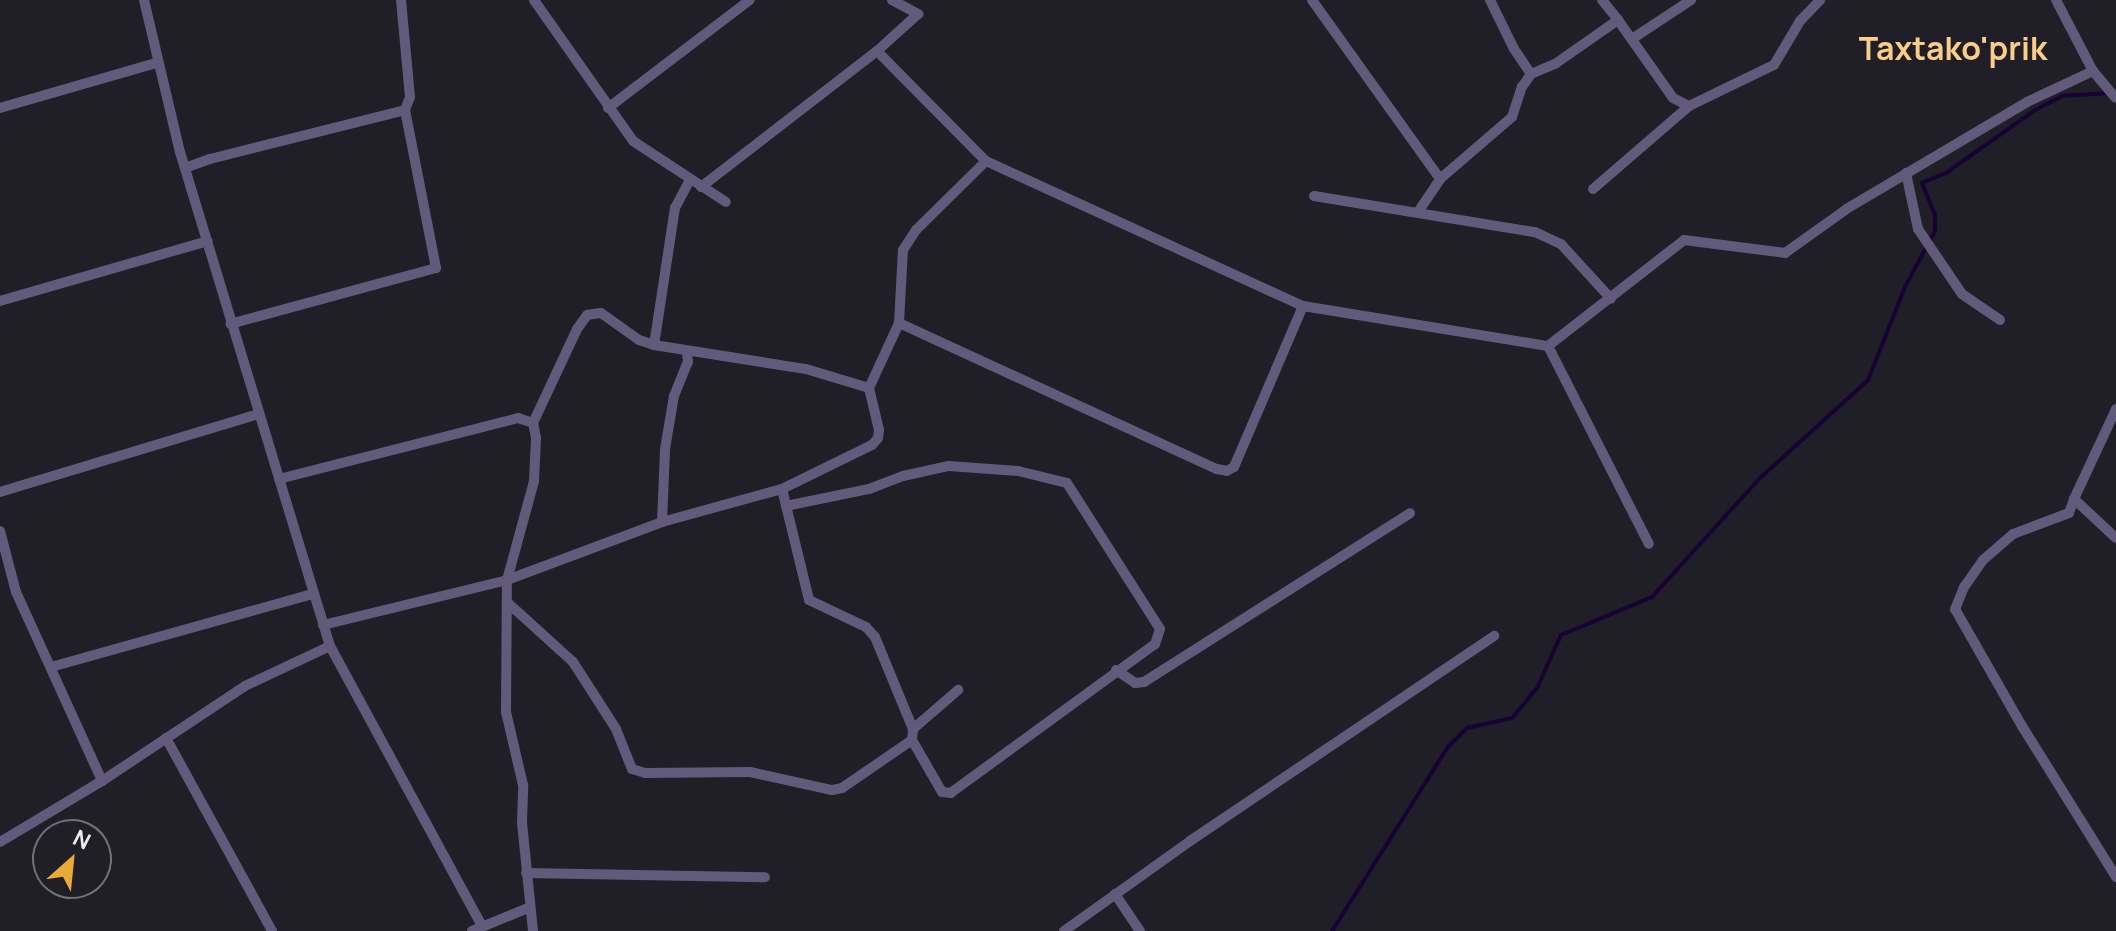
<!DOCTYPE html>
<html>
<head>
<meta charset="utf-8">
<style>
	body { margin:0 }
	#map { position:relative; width:2116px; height:931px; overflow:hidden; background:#201e27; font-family:Manrope,sans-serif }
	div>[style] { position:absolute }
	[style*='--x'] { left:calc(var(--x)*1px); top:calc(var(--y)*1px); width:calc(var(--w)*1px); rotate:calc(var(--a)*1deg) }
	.stream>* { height:4px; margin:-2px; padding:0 2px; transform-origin:2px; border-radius:2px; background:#170235 }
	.minor>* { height:10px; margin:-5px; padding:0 5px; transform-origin:5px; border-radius:5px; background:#615a7a }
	span { translate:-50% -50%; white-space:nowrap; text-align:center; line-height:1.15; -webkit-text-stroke:8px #201e27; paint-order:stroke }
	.quarter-label { font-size:32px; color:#facd88; font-weight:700 }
	.north { position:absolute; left:32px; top:819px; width:80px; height:80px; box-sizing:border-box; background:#201e27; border:2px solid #727078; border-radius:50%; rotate:27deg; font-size:22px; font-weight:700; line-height:32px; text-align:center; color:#edebf2 }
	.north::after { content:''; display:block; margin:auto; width:28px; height:36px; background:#e9aa38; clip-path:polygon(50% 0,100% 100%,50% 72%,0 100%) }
</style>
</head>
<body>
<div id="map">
	<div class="stream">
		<i style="--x:1332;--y:931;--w:218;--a:-57.8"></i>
		<i style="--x:1448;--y:747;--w:27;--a:-45"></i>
		<i style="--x:1467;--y:728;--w:46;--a:-12.5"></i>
		<i style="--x:1512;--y:718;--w:39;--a:-50"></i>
		<i style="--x:1537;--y:688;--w:58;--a:-65.6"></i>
		<i style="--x:1561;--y:635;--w:99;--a:-22.7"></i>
		<i style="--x:1652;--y:597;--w:161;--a:-47.8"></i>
		<i style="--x:1760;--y:478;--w:146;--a:-42.2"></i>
		<i style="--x:1868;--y:380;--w:100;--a:-68.3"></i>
		<i style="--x:1905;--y:287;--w:64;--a:-61.8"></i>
		<i style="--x:1935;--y:231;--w:16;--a:-90"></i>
		<i style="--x:1935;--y:215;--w:35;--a:-112"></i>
		<i style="--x:1922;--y:183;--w:26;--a:-23"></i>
		<i style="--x:1946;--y:173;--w:109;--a:-35.3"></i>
		<i style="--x:2035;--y:110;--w:30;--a:-27"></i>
		<i style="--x:2062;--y:96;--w:48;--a:-3.6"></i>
	</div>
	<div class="minor">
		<i style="--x:144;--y:0;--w:156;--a:76.7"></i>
		<i style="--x:180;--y:152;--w:516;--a:73.11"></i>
		<i style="--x:330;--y:646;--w:319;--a:61.5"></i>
		<i style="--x:401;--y:0;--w:97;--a:84.7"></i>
		<i style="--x:410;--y:97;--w:14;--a:111"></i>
		<i style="--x:534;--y:0;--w:172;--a:54.9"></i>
		<i style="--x:633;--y:141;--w:111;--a:33.3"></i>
		<i style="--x:892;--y:0;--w:30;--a:28"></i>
		<i style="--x:918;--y:14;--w:55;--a:137.9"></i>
		<i style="--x:877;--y:51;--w:155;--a:45.3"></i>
		<i style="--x:986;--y:161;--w:349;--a:24.6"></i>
		<i style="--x:1303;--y:306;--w:248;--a:9.3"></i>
		<i style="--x:1548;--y:346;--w:222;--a:63"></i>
		<i style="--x:1312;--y:0;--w:220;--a:54.4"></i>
		<i style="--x:1440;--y:179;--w:95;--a:-40.7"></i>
		<i style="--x:1512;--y:117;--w:32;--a:-72"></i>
		<i style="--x:1522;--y:87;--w:16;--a:-55"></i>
		<i style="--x:1531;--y:74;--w:30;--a:-124"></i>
		<i style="--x:1514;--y:49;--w:55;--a:-116.1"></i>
		<i style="--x:1602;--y:0;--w:26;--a:51"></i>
		<i style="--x:2056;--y:0;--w:80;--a:62.5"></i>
		<i style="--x:2093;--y:71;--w:35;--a:50"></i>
		<i style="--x:1632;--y:39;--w:71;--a:-33.5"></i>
		<i style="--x:1531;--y:74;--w:26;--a:-23"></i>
		<i style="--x:1555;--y:64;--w:77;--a:-34.9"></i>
		<i style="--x:1618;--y:20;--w:95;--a:54.8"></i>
		<i style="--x:1673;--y:98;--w:18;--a:27"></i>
		<i style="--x:0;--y:108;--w:162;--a:-16.1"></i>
		<i style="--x:608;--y:108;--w:178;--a:-37.3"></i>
		<i style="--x:185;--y:168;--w:27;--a:-20"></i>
		<i style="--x:210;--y:159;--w:201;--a:-14.1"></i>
		<i style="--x:405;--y:110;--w:161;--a:78.9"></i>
		<i style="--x:436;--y:268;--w:213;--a:164.8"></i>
		<i style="--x:1906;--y:173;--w:57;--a:77.9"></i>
		<i style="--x:1918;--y:229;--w:78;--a:55.9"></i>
		<i style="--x:1962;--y:294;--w:46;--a:34.4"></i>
		<i style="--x:701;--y:187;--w:222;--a:-37.7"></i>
		<i style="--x:1593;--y:189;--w:127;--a:-40.8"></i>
		<i style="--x:1689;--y:106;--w:94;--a:-25.8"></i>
		<i style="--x:1774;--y:65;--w:51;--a:-59.4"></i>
		<i style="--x:1800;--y:21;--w:29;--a:-46"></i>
		<i style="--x:1314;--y:196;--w:224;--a:9.3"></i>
		<i style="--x:1535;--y:232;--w:29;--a:25"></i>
		<i style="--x:1561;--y:244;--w:74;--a:47.7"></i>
		<i style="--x:1418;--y:212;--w:40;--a:-56"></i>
		<i style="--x:0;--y:301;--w:216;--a:-16.1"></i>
		<i style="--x:899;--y:323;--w:350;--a:24.7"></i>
		<i style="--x:1217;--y:469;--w:10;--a:11"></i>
		<i style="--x:1227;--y:471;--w:8;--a:-30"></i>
		<i style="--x:1234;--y:467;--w:175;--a:-66.8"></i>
		<i style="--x:654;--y:345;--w:139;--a:-81.3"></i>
		<i style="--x:675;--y:208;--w:32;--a:-62"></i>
		<i style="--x:1548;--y:346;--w:172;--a:-37.9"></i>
		<i style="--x:1684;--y:240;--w:102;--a:7.3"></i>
		<i style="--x:1785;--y:253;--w:77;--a:-35.5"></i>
		<i style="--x:1848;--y:208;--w:208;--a:-30.6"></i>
		<i style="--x:2027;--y:102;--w:73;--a:-25.2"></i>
		<i style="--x:2116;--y:409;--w:99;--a:115"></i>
		<i style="--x:2074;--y:499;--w:57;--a:42.9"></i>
		<i style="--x:279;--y:479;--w:247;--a:-14.3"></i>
		<i style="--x:518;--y:418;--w:16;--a:18"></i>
		<i style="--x:782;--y:489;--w:114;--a:76.3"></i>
		<i style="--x:809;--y:600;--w:63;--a:25.3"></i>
		<i style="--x:866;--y:627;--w:13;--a:48"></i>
		<i style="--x:875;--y:637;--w:100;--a:67.6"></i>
		<i style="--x:0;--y:492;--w:270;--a:-16.8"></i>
		<i style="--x:2074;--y:499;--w:15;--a:110"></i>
		<i style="--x:2069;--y:513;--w:60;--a:159.4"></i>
		<i style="--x:2013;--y:534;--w:40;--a:139"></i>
		<i style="--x:1983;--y:560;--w:33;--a:125"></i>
		<i style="--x:1964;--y:587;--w:24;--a:112"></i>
		<i style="--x:1955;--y:609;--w:135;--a:60.2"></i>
		<i style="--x:2022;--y:726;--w:178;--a:58.1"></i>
		<i style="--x:786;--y:506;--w:85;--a:-11.6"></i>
		<i style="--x:869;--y:489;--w:36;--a:-21"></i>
		<i style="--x:903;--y:476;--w:47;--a:-12.3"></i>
		<i style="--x:949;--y:466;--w:69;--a:4.1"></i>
		<i style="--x:1018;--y:471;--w:50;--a:13.8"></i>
		<i style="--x:1067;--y:483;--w:173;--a:57.5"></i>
		<i style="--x:1160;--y:629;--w:16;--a:108"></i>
		<i style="--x:1155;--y:644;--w:253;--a:143.9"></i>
		<i style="--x:951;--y:793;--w:9;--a:-174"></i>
		<i style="--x:942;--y:792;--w:60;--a:-120"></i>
		<i style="--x:662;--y:522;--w:73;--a:-87.6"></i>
		<i style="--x:665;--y:449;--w:54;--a:-80.4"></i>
		<i style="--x:674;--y:396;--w:37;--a:-68"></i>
		<i style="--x:688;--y:362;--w:9;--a:-96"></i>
		<i style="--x:0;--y:531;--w:63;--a:75.3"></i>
		<i style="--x:16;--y:592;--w:208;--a:65.5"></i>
		<i style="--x:508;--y:603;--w:88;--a:42.2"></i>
		<i style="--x:573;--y:662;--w:80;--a:57.3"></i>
		<i style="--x:616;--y:729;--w:43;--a:68.2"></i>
		<i style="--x:632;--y:769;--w:14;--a:17"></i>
		<i style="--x:645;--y:773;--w:105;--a:-0.5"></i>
		<i style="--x:750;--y:772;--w:84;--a:12.4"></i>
		<i style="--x:832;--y:790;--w:10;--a:-11"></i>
		<i style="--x:842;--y:788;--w:85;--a:-34.4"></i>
		<i style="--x:912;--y:740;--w:11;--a:-85"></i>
		<i style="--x:913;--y:729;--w:60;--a:-40.9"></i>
		<i style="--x:323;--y:625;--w:189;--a:-13.7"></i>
		<i style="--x:507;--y:580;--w:165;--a:-20.5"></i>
		<i style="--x:662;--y:522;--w:124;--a:-15.4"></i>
		<i style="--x:782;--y:489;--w:100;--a:-26.1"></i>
		<i style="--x:872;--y:445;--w:9;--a:-49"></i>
		<i style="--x:878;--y:438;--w:8;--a:-83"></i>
		<i style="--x:879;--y:430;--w:43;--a:-103.4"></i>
		<i style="--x:869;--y:388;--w:72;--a:-65.2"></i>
		<i style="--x:899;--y:323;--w:73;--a:-86.9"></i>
		<i style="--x:903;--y:250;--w:24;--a:-57"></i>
		<i style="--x:916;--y:230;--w:98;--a:-44.6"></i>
		<i style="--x:51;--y:667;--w:271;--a:-15.6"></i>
		<i style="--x:1116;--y:670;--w:23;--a:34"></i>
		<i style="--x:1135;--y:683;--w:9;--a:-6"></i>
		<i style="--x:1144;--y:682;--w:315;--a:-32.4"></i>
		<i style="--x:166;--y:738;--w:220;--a:61.2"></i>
		<i style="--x:0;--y:842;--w:119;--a:-30.9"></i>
		<i style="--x:102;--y:781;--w:172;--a:-33.6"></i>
		<i style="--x:245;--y:686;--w:94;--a:-25.2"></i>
		<i style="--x:526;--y:873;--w:239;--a:1"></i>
		<i style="--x:1115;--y:894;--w:45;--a:56"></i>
		<i style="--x:472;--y:931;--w:61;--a:-22.3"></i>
		<i style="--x:533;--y:931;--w:110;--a:-95.8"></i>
		<i style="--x:522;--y:822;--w:37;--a:-88"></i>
		<i style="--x:523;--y:785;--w:75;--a:-103.1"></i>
		<i style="--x:506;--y:712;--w:132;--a:-89.6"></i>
		<i style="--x:507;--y:580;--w:103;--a:-74.7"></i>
		<i style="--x:534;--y:481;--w:43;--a:-87.3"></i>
		<i style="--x:536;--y:438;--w:15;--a:-101"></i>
		<i style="--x:533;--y:423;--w:104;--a:-64.9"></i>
		<i style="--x:577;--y:329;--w:17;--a:-54"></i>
		<i style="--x:587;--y:315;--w:14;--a:-8"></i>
		<i style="--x:601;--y:313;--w:47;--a:35.4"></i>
		<i style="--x:639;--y:340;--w:16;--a:18"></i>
		<i style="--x:654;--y:345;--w:154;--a:9"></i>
		<i style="--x:806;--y:369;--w:66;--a:16.8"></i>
		<i style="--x:1064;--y:931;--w:155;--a:-35.5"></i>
		<i style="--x:1190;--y:841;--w:367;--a:-34"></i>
	</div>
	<div class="quarter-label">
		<span style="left:1953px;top:48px">Taxtako'prik</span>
	</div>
	<div class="north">N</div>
</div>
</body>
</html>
